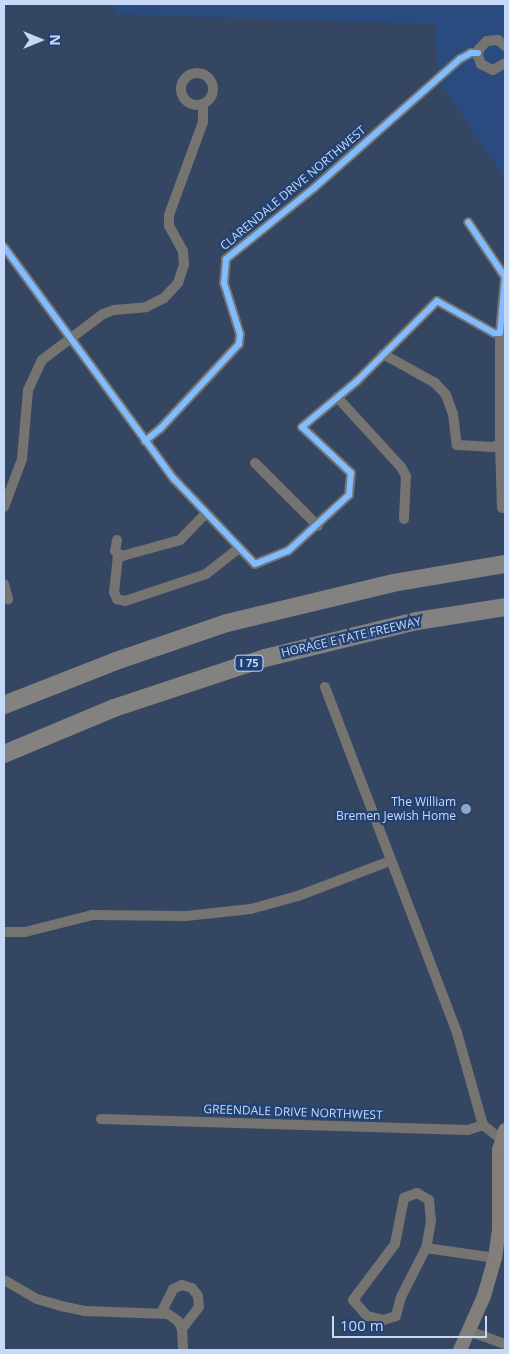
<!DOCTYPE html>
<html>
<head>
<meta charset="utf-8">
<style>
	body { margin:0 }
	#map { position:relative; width:509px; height:1354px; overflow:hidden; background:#354662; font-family:"Open Sans",sans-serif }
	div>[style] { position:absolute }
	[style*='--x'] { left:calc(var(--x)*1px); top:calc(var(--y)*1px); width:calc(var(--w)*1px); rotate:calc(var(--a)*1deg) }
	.built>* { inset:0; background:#2a4b80 }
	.minor>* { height:10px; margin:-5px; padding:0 5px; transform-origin:5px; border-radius:5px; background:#767470 }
	.minor>.ring { margin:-5px; padding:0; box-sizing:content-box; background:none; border:10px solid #767470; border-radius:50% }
	.secondary>* { height:14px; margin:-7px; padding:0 7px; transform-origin:7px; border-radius:7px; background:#827e79 }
	.motorway>* { height:18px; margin:-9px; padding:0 9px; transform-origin:9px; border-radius:9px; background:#848280 }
	.cycleway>* { height:6px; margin:-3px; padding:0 3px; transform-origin:3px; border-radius:3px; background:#80bcff }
	.dots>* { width:14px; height:14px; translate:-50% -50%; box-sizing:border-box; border:2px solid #234274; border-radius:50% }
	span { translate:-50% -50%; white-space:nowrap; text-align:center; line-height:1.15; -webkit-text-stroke:4.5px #234274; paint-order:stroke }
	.shield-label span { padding:1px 4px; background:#234274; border:1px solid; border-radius:4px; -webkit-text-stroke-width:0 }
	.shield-label { font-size:11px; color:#c6d9f8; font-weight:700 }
	.street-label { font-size:12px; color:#c6d9f8 }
	.poi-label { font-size:12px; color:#c6d9f8 }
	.right { translate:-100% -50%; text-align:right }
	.frame { position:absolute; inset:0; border:5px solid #c6d9f8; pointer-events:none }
	.north { position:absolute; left:15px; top:15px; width:50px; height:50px; -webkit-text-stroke:4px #234274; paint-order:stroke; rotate:90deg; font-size:14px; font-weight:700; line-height:20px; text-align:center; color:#c6d9f8 }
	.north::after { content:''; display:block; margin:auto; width:18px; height:22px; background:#c6d9f8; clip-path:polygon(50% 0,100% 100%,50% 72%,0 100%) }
	.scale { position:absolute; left:332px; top:1316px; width:155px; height:22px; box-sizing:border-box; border:2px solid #c6d9f8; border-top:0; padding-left:6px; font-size:15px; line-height:18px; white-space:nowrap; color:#c6d9f8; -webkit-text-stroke:4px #234274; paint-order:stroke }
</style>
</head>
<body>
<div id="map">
	<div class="built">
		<i style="clip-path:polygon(115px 4px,505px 4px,505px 179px,438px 80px,435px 24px,114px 14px)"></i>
	</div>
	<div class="minor">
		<i style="--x:505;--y:46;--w:9;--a:-139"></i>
		<i style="--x:498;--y:40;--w:11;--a:175"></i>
		<i style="--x:487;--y:41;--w:11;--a:135"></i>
		<i style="--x:479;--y:49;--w:7;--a:98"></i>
		<i style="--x:478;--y:56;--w:9;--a:69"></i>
		<i style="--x:481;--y:64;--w:13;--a:27"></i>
		<i style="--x:493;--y:70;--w:14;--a:-30"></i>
		<i class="ring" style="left:181px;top:73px;width:22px;height:22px"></i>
		<i style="--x:4;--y:247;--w:288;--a:53.8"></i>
		<i style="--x:174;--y:479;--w:117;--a:46.4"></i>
		<i style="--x:255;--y:564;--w:35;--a:-22"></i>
		<i style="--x:288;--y:551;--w:83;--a:-42.6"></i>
		<i style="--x:349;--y:495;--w:22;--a:-85"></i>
		<i style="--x:351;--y:473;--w:67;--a:-136.8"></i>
		<i style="--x:302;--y:427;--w:72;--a:-39.9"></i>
		<i style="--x:357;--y:381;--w:113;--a:-45"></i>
		<i style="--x:437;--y:301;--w:65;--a:29.3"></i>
		<i style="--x:494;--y:333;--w:6;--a:0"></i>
		<i style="--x:500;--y:333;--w:56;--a:-84.9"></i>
		<i style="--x:505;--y:277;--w:66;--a:-123.9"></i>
		<i style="--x:383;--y:354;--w:60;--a:29.1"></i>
		<i style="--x:435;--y:383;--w:16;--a:47"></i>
		<i style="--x:446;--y:395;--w:20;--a:70"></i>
		<i style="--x:453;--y:414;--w:31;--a:83"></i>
		<i style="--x:457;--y:445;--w:36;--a:3"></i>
		<i style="--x:493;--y:447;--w:8;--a:-23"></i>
		<i style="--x:500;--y:444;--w:111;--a:-90"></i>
		<i style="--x:337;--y:397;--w:95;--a:47.6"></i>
		<i style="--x:401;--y:467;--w:10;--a:61"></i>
		<i style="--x:406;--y:476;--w:43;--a:92.7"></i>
		<i style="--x:145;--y:441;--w:19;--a:-39"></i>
		<i style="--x:160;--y:429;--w:116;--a:-47.1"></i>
		<i style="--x:239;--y:344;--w:10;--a:-84"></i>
		<i style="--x:240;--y:334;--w:53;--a:-107.4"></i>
		<i style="--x:224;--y:283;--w:24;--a:-85"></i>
		<i style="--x:226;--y:259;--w:113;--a:-38.9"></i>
		<i style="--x:314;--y:188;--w:195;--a:-41.5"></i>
		<i style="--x:460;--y:59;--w:13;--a:-29"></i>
		<i style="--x:471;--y:53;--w:7;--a:0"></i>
		<i style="--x:500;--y:444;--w:64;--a:88.2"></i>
		<i style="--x:255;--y:463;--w:89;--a:45"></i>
		<i style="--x:4;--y:507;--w:51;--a:-69.4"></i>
		<i style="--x:22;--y:459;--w:69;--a:-85"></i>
		<i style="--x:28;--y:390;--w:33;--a:-65"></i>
		<i style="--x:42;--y:360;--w:76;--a:-37"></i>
		<i style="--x:103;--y:314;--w:12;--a:-20"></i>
		<i style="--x:114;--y:310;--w:32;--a:-5"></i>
		<i style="--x:146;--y:307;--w:20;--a:-27"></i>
		<i style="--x:164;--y:298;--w:21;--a:-47"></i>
		<i style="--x:178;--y:283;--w:19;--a:-72"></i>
		<i style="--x:184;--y:265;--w:14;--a:-94"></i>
		<i style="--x:183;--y:251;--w:29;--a:-119"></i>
		<i style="--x:169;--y:226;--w:11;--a:-90"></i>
		<i style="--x:169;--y:215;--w:99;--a:-69.9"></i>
		<i style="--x:203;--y:122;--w:18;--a:-90"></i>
		<i style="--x:117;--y:540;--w:11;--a:100"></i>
		<i style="--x:115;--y:551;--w:9;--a:36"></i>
		<i style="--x:122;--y:556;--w:60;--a:-15.4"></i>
		<i style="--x:180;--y:540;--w:36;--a:-46"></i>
		<i style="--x:118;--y:555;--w:37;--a:96"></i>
		<i style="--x:114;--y:592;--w:8;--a:67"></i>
		<i style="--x:117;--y:599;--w:8;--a:14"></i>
		<i style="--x:125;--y:601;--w:85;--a:-18.4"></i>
		<i style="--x:206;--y:574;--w:42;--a:-38.2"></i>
		<i style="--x:4;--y:584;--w:16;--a:75"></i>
		<i style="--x:325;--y:687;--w:370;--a:69.1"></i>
		<i style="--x:457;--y:1033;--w:96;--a:74.2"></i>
		<i style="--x:483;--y:1125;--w:23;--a:38"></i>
		<i style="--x:4;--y:932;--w:21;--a:0"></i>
		<i style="--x:25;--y:932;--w:69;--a:-14.2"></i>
		<i style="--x:92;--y:915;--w:94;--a:0.6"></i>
		<i style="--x:186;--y:916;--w:65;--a:-6.1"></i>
		<i style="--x:251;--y:909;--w:49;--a:-15.5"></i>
		<i style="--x:298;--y:896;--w:98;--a:-20.8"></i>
		<i style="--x:101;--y:1119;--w:367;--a:1.7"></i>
		<i style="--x:468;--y:1130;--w:16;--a:-18"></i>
		<i style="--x:417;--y:1193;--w:14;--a:30"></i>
		<i style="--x:429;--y:1200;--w:21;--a:85"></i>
		<i style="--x:431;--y:1221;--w:27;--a:100"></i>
		<i style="--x:426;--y:1248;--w:55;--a:117"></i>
		<i style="--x:401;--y:1297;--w:20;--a:105"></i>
		<i style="--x:396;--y:1316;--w:13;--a:162"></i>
		<i style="--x:384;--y:1320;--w:17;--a:-167"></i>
		<i style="--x:367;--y:1316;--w:21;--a:-131"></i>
		<i style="--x:353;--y:1300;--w:70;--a:-53.1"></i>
		<i style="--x:395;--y:1244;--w:47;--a:-78.9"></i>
		<i style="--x:404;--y:1198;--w:14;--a:-21"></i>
		<i style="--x:426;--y:1248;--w:70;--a:8.2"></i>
		<i style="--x:4;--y:1280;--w:38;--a:30"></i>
		<i style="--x:37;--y:1299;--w:25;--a:16"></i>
		<i style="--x:61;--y:1306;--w:25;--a:12"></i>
		<i style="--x:85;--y:1311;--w:83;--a:2.1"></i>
		<i style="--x:168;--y:1314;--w:12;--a:35"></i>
		<i style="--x:178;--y:1321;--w:9;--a:63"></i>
		<i style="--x:182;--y:1329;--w:21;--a:87"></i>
		<i style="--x:161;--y:1313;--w:27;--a:-63"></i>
		<i style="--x:173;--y:1289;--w:10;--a:-24"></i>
		<i style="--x:182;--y:1285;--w:10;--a:17"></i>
		<i style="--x:192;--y:1288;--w:10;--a:53"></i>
		<i style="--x:198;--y:1296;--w:11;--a:85"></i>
		<i style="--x:199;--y:1307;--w:28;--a:128"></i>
		<i style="--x:469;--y:1331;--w:38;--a:20"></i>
	</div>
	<div class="secondary">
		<i style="--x:460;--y:1350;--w:59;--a:-66"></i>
		<i style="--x:484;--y:1296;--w:40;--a:-74"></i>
		<i style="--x:495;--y:1258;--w:28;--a:-82"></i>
		<i style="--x:499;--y:1230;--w:80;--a:-90"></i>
		<i style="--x:499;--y:1150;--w:21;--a:-73"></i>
	</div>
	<div class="motorway">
		<i style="--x:4;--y:705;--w:120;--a:-21.4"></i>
		<i style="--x:116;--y:661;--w:117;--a:-18.9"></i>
		<i style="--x:227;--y:623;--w:171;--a:-13.5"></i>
		<i style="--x:393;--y:583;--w:114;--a:-9.6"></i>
		<i style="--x:4;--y:754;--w:119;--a:-22.7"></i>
		<i style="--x:114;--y:708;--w:159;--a:-18.3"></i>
		<i style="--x:265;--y:658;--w:156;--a:-13.7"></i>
		<i style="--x:417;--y:621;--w:89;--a:-9"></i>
	</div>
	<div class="cycleway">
		<i style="--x:4;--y:247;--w:288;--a:53.8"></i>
		<i style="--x:174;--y:479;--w:117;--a:46.4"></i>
		<i style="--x:255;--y:564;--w:35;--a:-22"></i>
		<i style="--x:288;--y:551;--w:83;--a:-42.6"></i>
		<i style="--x:349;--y:495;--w:22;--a:-85"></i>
		<i style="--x:351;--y:473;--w:67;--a:-136.8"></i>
		<i style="--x:302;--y:427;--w:72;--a:-39.9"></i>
		<i style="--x:357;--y:381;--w:113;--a:-45"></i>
		<i style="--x:437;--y:301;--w:65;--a:29.3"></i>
		<i style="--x:494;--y:333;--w:6;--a:0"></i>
		<i style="--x:500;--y:333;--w:56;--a:-84.9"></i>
		<i style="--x:505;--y:277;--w:66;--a:-123.9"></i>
		<i style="--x:145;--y:441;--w:19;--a:-39"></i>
		<i style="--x:160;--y:429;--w:116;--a:-47.1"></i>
		<i style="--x:239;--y:344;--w:10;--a:-84"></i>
		<i style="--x:240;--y:334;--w:53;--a:-107.4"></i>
		<i style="--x:224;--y:283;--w:24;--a:-85"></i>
		<i style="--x:226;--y:259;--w:113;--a:-38.9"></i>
		<i style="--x:314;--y:188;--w:195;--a:-41.5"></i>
		<i style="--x:460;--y:59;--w:13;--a:-29"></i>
		<i style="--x:471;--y:53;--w:7;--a:0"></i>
	</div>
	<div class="dots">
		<i style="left:466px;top:809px;background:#93a6c4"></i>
	</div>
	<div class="shield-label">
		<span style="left:249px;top:663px">I 75</span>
	</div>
	<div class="street-label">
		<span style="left:293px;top:188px;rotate:-40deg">CLARENDALE DRIVE NORTHWEST</span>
		<span style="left:351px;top:637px;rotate:-13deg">HORACE E TATE FREEWAY</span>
		<span style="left:293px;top:1112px;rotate:2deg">GREENDALE DRIVE NORTHWEST</span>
	</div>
	<div class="poi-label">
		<span class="right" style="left:456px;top:809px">The William<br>Bremen Jewish Home</span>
	</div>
	<div class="frame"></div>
	<div class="north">N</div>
	<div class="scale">100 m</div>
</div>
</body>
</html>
